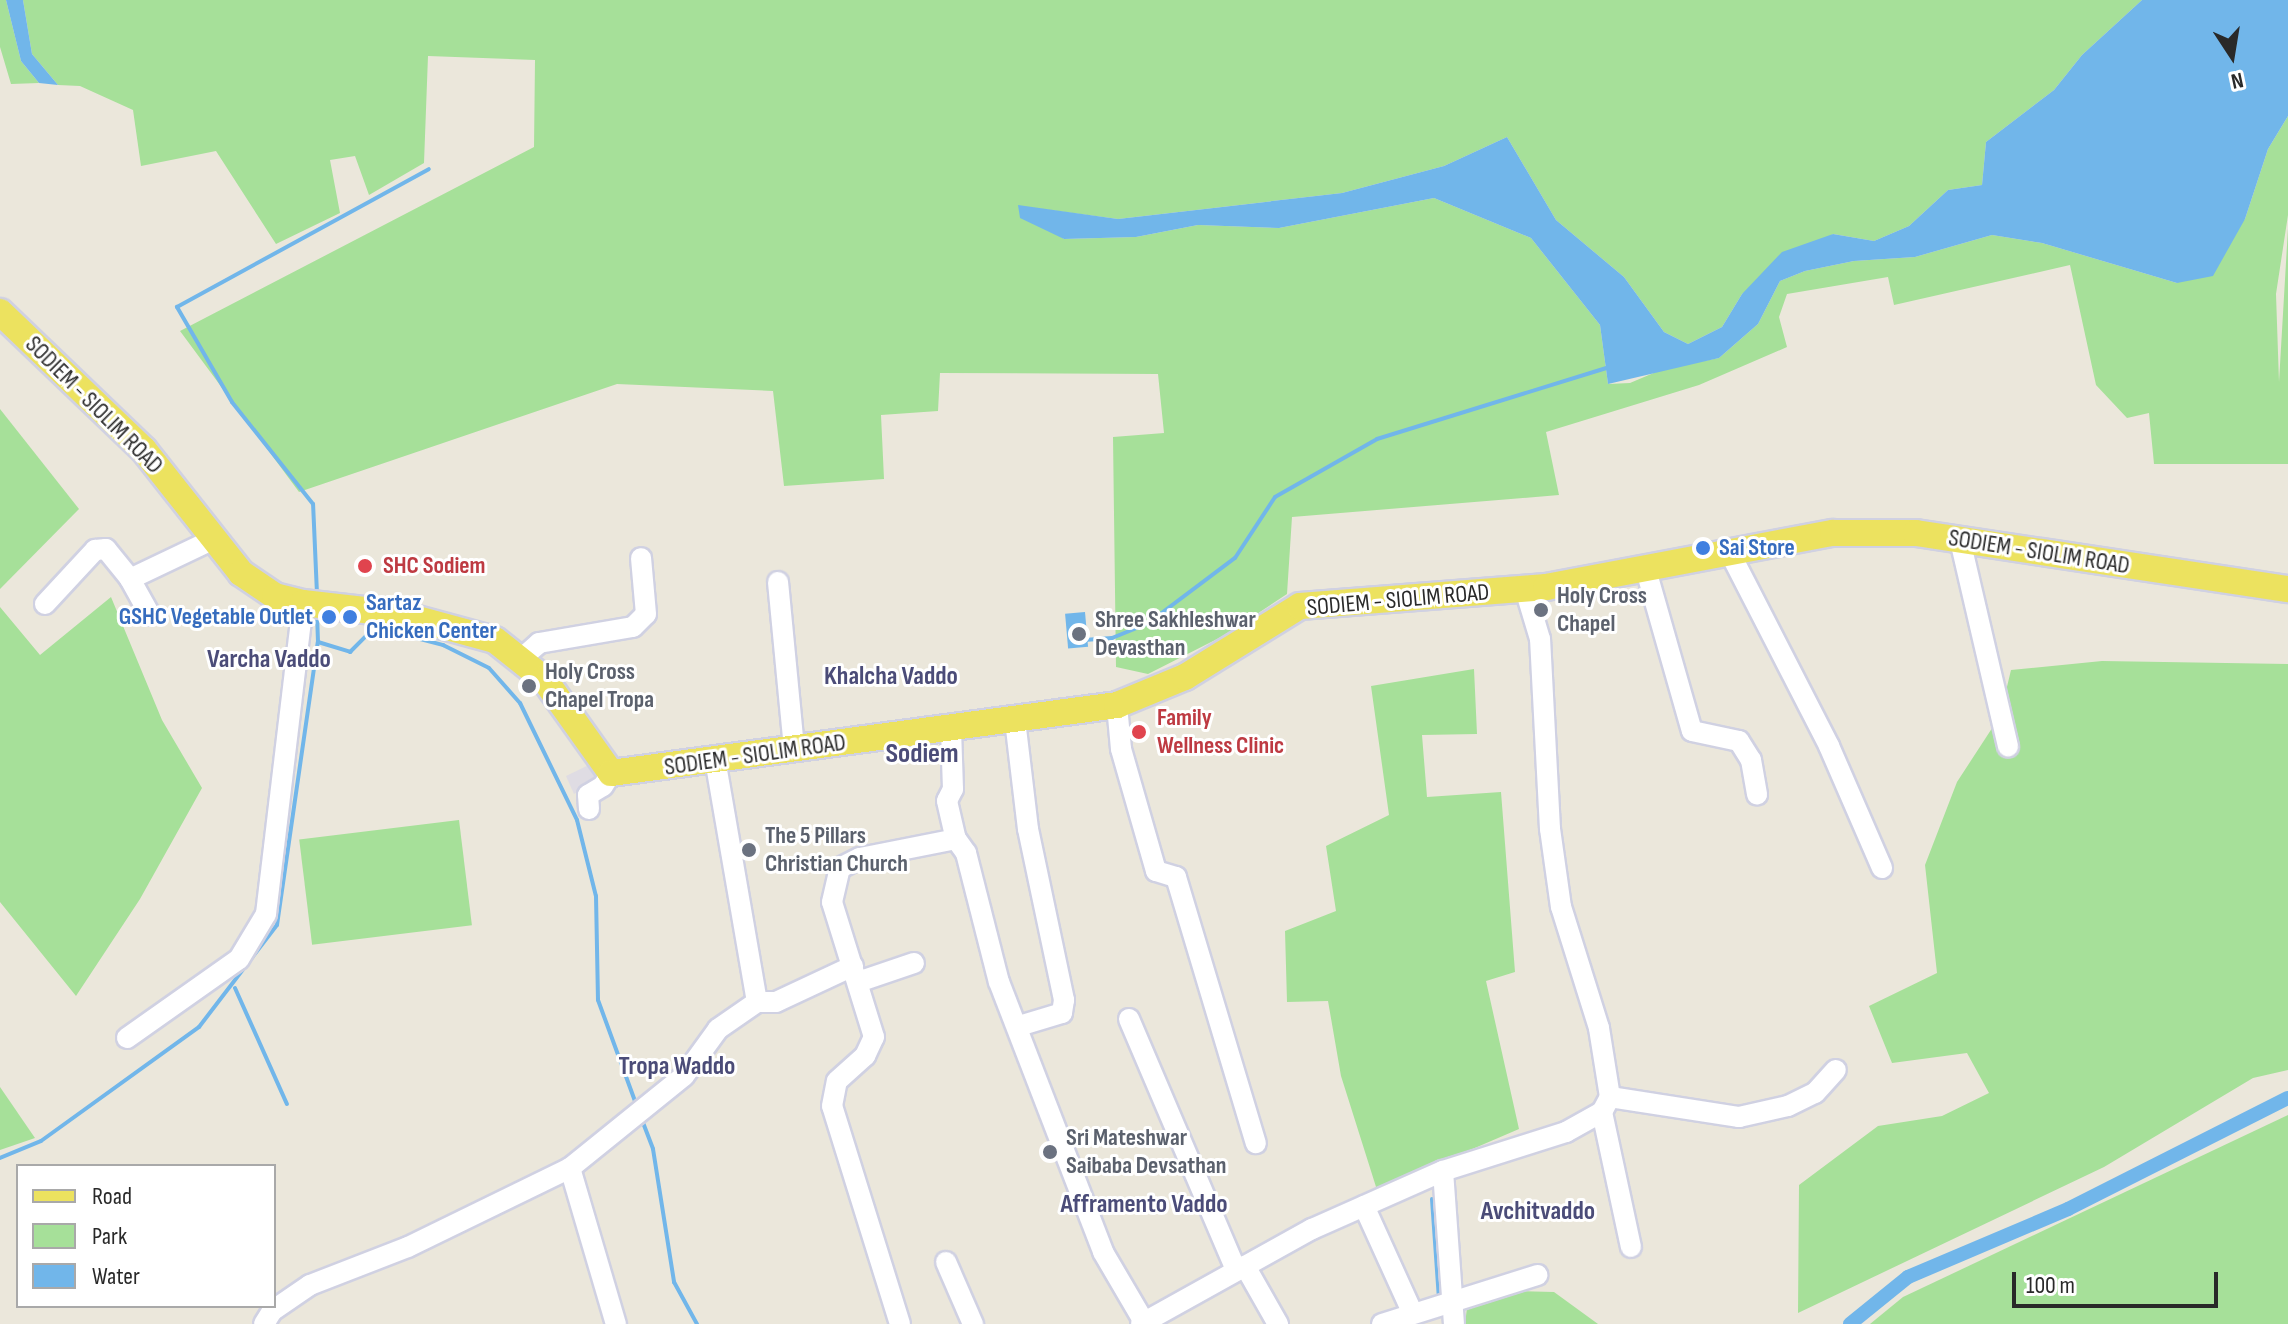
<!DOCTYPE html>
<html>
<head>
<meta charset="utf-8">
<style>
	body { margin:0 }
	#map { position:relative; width:2288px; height:1324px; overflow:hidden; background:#ebe7db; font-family:"Sofia Sans Condensed",sans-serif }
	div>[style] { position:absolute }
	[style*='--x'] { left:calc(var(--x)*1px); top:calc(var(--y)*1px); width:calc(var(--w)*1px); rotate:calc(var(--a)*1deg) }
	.industrial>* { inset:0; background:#dfdce3 }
	.green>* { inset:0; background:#a6e099; transform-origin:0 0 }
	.water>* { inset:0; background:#71b6ea; transform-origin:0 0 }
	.stream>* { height:4px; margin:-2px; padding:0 2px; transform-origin:2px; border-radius:2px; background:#71b6ea }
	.canal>* { height:14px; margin:-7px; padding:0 7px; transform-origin:7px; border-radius:7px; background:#71b6ea }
	.roads { filter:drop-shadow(2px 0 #d0d1e2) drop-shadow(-2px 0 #d0d1e2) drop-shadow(0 2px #d0d1e2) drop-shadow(0 -2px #d0d1e2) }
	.minor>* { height:20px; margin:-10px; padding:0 10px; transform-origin:10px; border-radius:10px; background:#fff }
	.major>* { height:26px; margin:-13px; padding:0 13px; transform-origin:13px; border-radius:13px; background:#ece25f }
	.dots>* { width:22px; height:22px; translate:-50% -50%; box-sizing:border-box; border:4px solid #fff; border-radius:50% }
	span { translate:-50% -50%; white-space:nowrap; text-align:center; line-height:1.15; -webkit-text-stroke:6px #fff; paint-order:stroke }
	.street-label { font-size:24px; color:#292929 }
	.shop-label { font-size:24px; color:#366cbe; font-weight:700 }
	.left { translate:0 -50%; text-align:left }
	.right { translate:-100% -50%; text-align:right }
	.health-label { font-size:24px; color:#be3a42; font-weight:700 }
	.worship-label { font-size:24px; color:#5b616d; font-weight:700 }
	.neighbourhood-label { font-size:26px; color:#4b4c78; font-weight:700 }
	.quarter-label { font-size:28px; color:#4b4c78; font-weight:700 }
	.legend { position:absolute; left:16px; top:1164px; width:260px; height:144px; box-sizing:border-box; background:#fff; border:2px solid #a9a9a9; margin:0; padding:10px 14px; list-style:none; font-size:24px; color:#292929 }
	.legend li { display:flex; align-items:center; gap:16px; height:40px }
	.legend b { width:40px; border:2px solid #a9a9a9 }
	.north { position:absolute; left:2192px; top:16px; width:80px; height:80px; -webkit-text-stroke:6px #fff; paint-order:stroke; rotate:168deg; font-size:22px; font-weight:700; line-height:32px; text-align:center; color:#292929 }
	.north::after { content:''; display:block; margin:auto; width:28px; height:36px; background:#292929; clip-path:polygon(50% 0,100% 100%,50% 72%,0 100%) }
	.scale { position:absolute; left:2012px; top:1272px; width:206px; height:36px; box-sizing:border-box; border:4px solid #292929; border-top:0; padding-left:10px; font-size:24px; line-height:28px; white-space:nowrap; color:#292929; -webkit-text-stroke:6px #fff; paint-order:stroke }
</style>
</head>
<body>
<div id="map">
	<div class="industrial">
		<i style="clip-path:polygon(595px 762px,603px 777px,574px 794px,566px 776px)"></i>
	</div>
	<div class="green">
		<i style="clip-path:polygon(0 0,6px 0,21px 61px,39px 83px,11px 84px,0 47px)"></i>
		<i style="clip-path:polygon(23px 0,2142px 0,2082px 55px,2054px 90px,1986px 142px,1982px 185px,1948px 190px,1909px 226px,1874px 241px,1833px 234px,1742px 294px,1722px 327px,1688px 344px,1664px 332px,1624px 277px,1556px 220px,1507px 137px,1444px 166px,1342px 193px,1118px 219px,1019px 206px,1064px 239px,1136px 237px,1198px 225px,1279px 228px,1434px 198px,1531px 238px,1600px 325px,1608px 384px,1630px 383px,1663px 369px,1719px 358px,1758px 324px,1780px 281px,1805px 271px,1854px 261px,1915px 257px,1992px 235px,2042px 243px,2177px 283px,2245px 219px,2268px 149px,2288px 116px,2288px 215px,2276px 294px,2279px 382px,2288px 228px,2288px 464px,2154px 464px,2149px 413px,2127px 418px,2096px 385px,2070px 265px,1894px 305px,1888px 277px,1787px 294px,1779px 317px,1787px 347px,1699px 385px,1546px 432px,1559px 495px,1292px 517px,1287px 594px,1225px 635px,1148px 674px,1116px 667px,1113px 437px,1164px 433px,1158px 374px,940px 373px,938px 411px,881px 415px,884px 479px,784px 486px,773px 391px,617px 384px,299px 492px,180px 331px,534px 147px,535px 60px,428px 56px,424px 163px,369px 195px,355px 156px,330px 160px,340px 213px,276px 244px,216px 151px,141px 166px,133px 110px,80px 86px,58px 85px,32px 54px)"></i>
		<i style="clip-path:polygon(0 409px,79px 509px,0 589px)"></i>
		<i style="clip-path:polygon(111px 597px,162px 720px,202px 788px,140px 899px,76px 996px,0 902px,0 607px,40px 655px)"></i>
		<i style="clip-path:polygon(2102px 661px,2288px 664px,2288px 1070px,2253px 1078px,2104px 1167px,1798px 1313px,1799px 1185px,1878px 1126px,1942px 1116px,1989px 1093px,1967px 1053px,1892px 1063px,1869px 1006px,1937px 973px,1925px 865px,1957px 782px,2000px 716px,2011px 670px)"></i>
		<i style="clip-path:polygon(1474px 669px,1477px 734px,1422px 735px,1427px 797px,1501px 792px,1515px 972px,1486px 981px,1519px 1129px,1377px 1190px,1341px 1076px,1328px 1001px,1287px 1002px,1285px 931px,1336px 911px,1326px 846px,1389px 815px,1371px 686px)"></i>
		<i style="left:459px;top:820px;width:106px;height:161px;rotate:83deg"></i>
		<i style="clip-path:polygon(0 1087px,35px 1138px,0 1150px)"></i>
		<i style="clip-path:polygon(2288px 1115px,2288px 1324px,1870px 1324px,1903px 1297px)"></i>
		<i style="clip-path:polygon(1511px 1291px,1554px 1292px,1598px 1324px,1465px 1324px,1467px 1308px)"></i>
	</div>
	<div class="water">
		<i style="clip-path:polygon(6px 0,23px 0,32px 54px,58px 85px,39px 83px,21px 61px)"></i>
		<i style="clip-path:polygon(2142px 0,2288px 0,2288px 116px,2268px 149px,2245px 219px,2213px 276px,2177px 283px,2042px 243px,1992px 235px,1915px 257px,1854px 261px,1805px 271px,1780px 281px,1758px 324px,1719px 358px,1608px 384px,1600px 325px,1531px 238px,1434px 198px,1279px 228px,1198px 225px,1136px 237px,1064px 239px,1020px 218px,1018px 205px,1118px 219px,1342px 193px,1444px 166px,1507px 137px,1556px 220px,1624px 277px,1664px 332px,1688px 344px,1722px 327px,1742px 294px,1782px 252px,1833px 234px,1874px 241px,1909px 226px,1948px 190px,1982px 185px,1986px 142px,2054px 90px,2082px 55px)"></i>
		<i style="left:1085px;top:612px;width:35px;height:20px;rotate:85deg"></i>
	</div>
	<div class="stream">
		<i style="--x:317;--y:594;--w:90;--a:-92.5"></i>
		<i style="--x:313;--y:504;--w:130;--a:-128.5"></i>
		<i style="--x:232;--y:402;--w:110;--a:-120.1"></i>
		<i style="--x:177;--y:307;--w:287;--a:-28.7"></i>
		<i style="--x:1084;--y:640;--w:28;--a:-4"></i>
		<i style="--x:1112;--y:638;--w:38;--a:-22"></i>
		<i style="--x:1147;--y:624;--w:110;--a:-36.9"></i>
		<i style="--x:1235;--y:558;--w:73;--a:-56.7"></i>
		<i style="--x:1275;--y:497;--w:117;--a:-29.6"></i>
		<i style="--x:1377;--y:439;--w:241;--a:-17.2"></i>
		<i style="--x:318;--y:642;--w:34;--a:17"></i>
		<i style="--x:350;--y:652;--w:27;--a:-45"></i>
		<i style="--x:369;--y:633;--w:28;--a:0"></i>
		<i style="--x:397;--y:633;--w:48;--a:14.6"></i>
		<i style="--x:443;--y:645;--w:51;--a:26.6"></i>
		<i style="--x:489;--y:668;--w:47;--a:48.5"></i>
		<i style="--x:520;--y:703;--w:130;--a:64"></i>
		<i style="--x:577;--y:820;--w:78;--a:76"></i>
		<i style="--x:596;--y:896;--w:104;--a:88.9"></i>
		<i style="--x:598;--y:1000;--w:111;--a:69.9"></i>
		<i style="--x:235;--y:988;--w:127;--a:65.9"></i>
		<i style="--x:642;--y:1120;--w:31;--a:69"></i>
		<i style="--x:653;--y:1149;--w:135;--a:81"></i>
		<i style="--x:674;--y:1282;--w:48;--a:61.3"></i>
		<i style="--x:0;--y:1158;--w:44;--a:-22.5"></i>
		<i style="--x:41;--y:1141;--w:195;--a:-35.8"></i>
		<i style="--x:199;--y:1027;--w:128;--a:-52.6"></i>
		<i style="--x:277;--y:925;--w:286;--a:-81.8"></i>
		<i style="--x:318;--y:642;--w:27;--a:-92"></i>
		<i style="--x:1432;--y:1199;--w:99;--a:86"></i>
	</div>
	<div class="canal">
		<i style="--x:1850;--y:1324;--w:75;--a:-39"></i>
		<i style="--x:1908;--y:1277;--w:174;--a:-23"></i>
		<i style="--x:2068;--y:1209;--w:246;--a:-26.8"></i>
	</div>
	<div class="roads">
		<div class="minor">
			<i style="--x:1960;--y:540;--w:212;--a:76.9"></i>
			<i style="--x:1731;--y:555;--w:215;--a:62.8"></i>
			<i style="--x:1829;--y:746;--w:133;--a:66.5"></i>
			<i style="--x:1646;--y:570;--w:167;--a:74.1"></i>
			<i style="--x:1692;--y:731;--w:48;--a:12"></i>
			<i style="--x:1739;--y:741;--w:22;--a:58"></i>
			<i style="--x:1751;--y:760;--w:35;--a:80"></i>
			<i style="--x:130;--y:579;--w:41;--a:60.9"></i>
			<i style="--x:778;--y:582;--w:167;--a:84.5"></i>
			<i style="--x:45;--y:604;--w:74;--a:-47.2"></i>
			<i style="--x:95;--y:550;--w:11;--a:-5"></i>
			<i style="--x:106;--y:549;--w:38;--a:51"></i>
			<i style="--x:130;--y:579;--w:93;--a:-25.5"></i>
			<i style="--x:522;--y:658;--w:23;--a:-41"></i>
			<i style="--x:539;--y:643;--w:95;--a:-9.7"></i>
			<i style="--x:633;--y:627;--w:18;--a:-45"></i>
			<i style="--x:646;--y:614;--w:56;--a:-95.1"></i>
			<i style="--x:1117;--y:705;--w:44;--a:84.8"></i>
			<i style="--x:1121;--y:749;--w:127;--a:74"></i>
			<i style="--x:1156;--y:871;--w:21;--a:17"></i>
			<i style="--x:1176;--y:877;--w:278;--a:73.3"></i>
			<i style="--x:1015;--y:720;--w:110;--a:83.2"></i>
			<i style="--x:1028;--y:829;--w:175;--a:78.1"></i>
			<i style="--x:1064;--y:1000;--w:13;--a:99"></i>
			<i style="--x:1062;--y:1013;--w:45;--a:163.2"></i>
			<i style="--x:951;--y:729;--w:60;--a:88.1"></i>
			<i style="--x:953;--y:789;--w:13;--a:117"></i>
			<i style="--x:947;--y:801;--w:39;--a:77"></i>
			<i style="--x:589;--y:809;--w:14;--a:-94"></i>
			<i style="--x:588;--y:795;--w:17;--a:-31"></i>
			<i style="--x:603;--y:786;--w:15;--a:-58"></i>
			<i style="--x:858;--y:982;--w:59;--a:-18.7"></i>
			<i style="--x:757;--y:1002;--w:19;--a:0"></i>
			<i style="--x:776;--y:1002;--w:85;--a:-25.1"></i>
			<i style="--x:1129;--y:1019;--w:273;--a:66.9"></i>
			<i style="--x:127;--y:1038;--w:137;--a:-35.2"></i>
			<i style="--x:239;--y:959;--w:52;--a:-59"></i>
			<i style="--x:266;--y:914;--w:313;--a:-83.2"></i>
			<i style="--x:1610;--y:1097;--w:131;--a:8.8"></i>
			<i style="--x:1739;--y:1117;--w:50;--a:-12.7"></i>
			<i style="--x:1788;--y:1106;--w:30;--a:-26"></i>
			<i style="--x:1815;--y:1093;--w:31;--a:-48"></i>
			<i style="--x:1602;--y:1112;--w:138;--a:77.9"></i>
			<i style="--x:570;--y:1168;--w:163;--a:73.6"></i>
			<i style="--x:1443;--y:1171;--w:153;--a:85.9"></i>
			<i style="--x:1364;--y:1206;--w:116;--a:65.6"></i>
			<i style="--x:946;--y:1262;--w:68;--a:66.5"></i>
			<i style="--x:1245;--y:1266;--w:67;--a:60.4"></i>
			<i style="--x:264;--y:1324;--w:15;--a:-58"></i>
			<i style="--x:272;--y:1311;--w:46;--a:-34.4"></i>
			<i style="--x:310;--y:1285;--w:105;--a:-21.2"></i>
			<i style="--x:408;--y:1247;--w:180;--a:-26"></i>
			<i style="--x:570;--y:1168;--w:146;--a:-38.9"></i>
			<i style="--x:684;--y:1076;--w:58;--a:-54.1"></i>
			<i style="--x:718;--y:1029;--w:47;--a:-34.7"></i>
			<i style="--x:757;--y:1002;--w:247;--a:-99.8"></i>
			<i style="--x:900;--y:1324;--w:228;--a:-107.3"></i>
			<i style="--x:832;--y:1106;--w:25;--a:-79"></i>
			<i style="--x:837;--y:1081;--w:38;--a:-42"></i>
			<i style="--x:865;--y:1056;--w:21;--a:-65"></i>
			<i style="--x:874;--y:1037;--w:141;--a:-107.3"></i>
			<i style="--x:832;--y:902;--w:35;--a:-77"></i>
			<i style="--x:840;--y:868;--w:22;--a:-27"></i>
			<i style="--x:860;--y:858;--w:98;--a:-11.2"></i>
			<i style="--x:956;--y:839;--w:17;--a:54"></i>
			<i style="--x:966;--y:853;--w:133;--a:75.7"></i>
			<i style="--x:999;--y:982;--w:289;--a:68.9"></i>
			<i style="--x:1103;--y:1252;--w:81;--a:59.6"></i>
			<i style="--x:1141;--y:1324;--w:196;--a:-29.1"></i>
			<i style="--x:1312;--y:1229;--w:143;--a:-23.9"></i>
			<i style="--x:1443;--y:1171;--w:129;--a:-17.6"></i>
			<i style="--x:1566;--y:1132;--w:41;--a:-29.1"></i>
			<i style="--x:1602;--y:1112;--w:17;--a:-62"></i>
			<i style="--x:1610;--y:1097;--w:70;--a:-99.1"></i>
			<i style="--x:1599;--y:1028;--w:127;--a:-107.4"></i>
			<i style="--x:1561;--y:907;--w:79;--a:-98"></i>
			<i style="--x:1550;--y:829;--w:190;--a:-93"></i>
			<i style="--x:1540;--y:639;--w:52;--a:-106.7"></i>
			<i style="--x:1382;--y:1324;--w:163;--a:-17.5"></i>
		</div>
		<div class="major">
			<i style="--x:0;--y:312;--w:199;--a:43.8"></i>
			<i style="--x:144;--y:450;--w:157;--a:51.7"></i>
			<i style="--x:241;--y:573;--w:41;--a:34.1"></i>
			<i style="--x:275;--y:596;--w:29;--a:14"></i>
			<i style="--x:303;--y:603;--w:97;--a:6.5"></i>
			<i style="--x:399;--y:614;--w:99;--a:15.2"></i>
			<i style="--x:495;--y:640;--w:63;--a:38.5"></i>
			<i style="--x:544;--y:679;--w:115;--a:54.5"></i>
			<i style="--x:611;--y:773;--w:511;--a:-7.65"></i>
			<i style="--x:1117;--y:705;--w:74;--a:-22.4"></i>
			<i style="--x:1185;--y:677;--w:135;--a:-31.7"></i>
			<i style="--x:1300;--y:606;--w:247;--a:-4.4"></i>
			<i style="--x:1546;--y:587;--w:292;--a:-10.7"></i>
			<i style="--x:1833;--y:533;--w:83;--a:0"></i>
			<i style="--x:1916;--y:533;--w:376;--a:8.6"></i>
		</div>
	</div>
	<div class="dots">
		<i style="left:1703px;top:548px;background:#3f7fe0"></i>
		<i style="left:365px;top:566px;background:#e0444e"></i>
		<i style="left:1541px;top:610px;background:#6b7280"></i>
		<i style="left:329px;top:617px;background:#3f7fe0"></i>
		<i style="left:350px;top:617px;background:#3f7fe0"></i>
		<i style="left:1079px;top:634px;background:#6b7280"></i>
		<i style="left:529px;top:686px;background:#6b7280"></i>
		<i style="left:1139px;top:732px;background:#e0444e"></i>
		<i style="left:749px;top:850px;background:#6b7280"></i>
		<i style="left:1050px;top:1152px;background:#6b7280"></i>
	</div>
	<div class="street-label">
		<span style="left:94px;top:405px;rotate:45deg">SODIEM - SIOLIM ROAD</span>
		<span style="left:2039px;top:552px;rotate:9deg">SODIEM - SIOLIM ROAD</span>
		<span style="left:1398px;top:600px;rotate:-5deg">SODIEM - SIOLIM ROAD</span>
		<span style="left:755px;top:755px;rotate:-8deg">SODIEM - SIOLIM ROAD</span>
	</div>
	<div class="shop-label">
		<span class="left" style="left:1719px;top:548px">Sai Store</span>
		<span class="left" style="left:366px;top:617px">Sartaz<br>Chicken Center</span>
		<span class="right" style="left:313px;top:617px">GSHC Vegetable Outlet</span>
	</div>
	<div class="health-label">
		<span class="left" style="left:383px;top:566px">SHC Sodiem</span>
		<span class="left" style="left:1157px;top:732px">Family<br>Wellness Clinic</span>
	</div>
	<div class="worship-label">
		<span class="left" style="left:1557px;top:610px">Holy Cross<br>Chapel</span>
		<span class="left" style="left:1095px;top:634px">Shree Sakhleshwar<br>Devasthan</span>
		<span class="left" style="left:545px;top:686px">Holy Cross<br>Chapel Tropa</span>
		<span class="left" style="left:765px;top:850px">The 5 Pillars<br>Christian Church</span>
		<span class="left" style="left:1066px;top:1152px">Sri Mateshwar<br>Saibaba Devsathan</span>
	</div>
	<div class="neighbourhood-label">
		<span style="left:269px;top:660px">Varcha Vaddo</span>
		<span style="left:891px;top:677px">Khalcha Vaddo</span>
		<span style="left:677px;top:1067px">Tropa Waddo</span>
		<span style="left:1144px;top:1205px">Afframento Vaddo</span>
		<span style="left:1538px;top:1212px">Avchitvaddo</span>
	</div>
	<div class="quarter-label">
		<span style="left:922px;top:754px">Sodiem</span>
	</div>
	<ul class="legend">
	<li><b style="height:10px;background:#ece25f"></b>Road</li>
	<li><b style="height:22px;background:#a6e099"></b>Park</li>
	<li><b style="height:22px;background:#71b6ea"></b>Water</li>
	</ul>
	<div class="north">N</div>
	<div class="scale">100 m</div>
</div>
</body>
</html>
